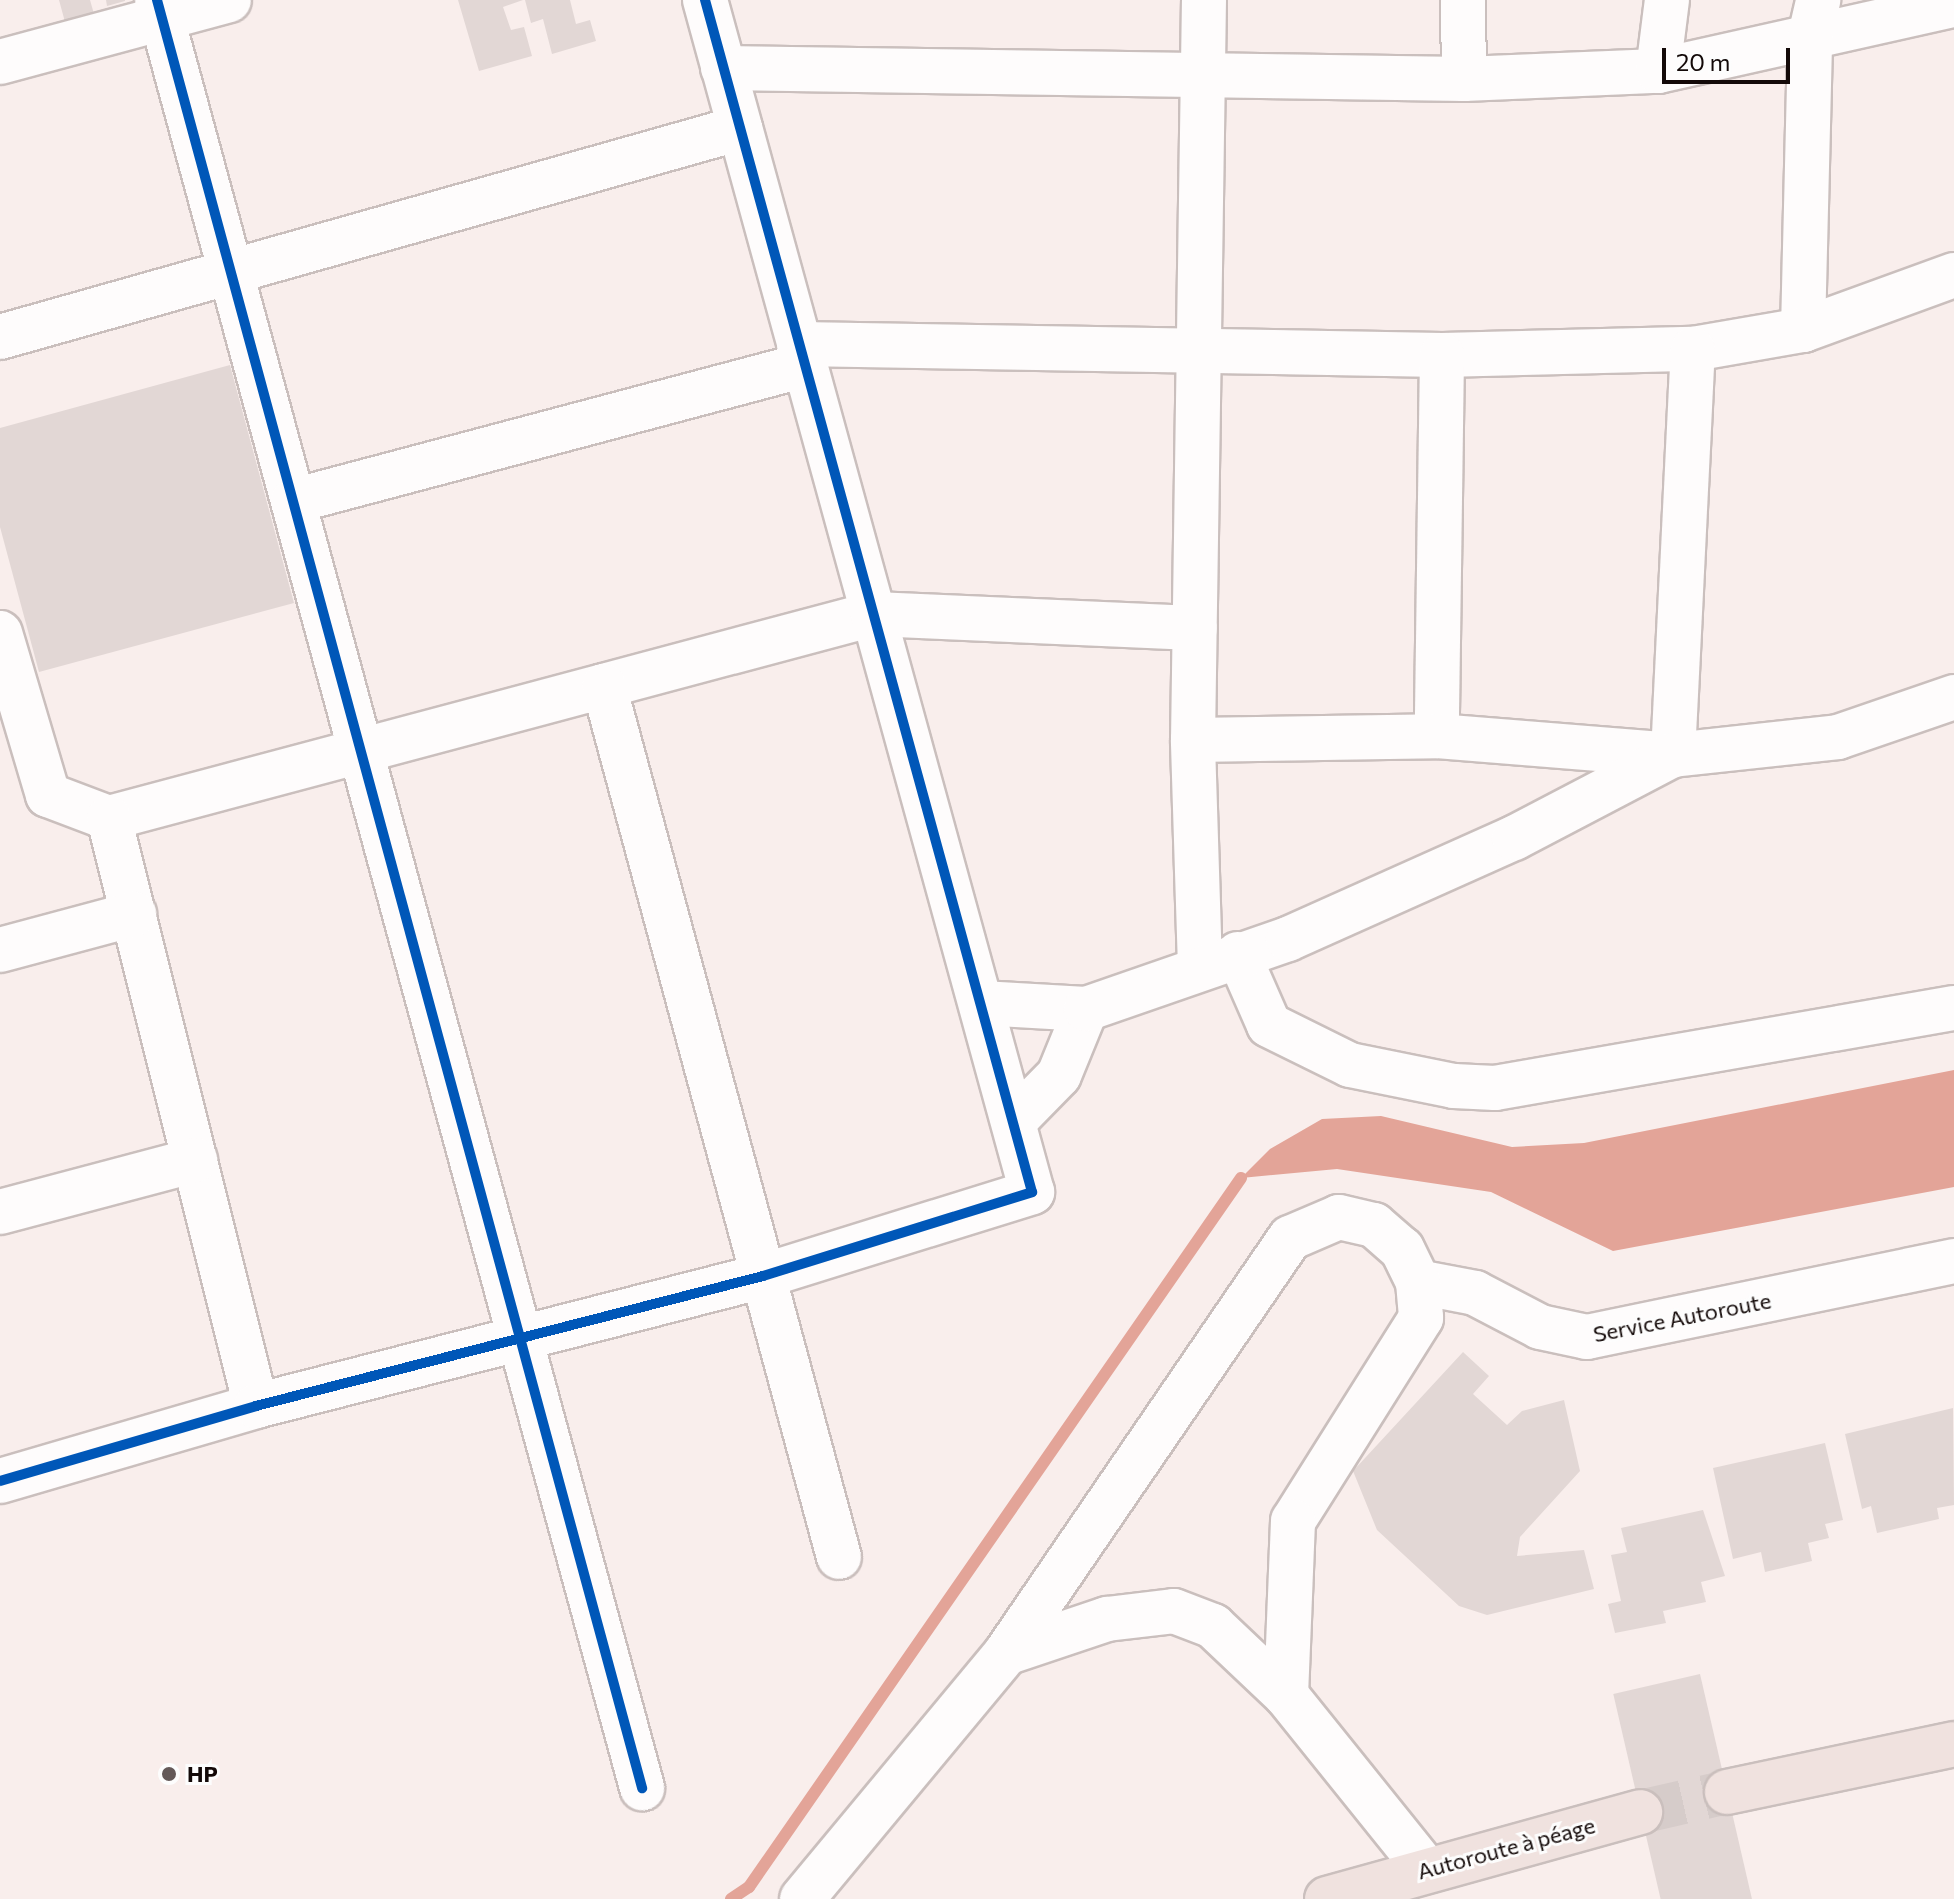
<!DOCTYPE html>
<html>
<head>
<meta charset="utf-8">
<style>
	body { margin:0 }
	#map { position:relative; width:1954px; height:1899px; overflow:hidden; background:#f9eeec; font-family:Commissioner,sans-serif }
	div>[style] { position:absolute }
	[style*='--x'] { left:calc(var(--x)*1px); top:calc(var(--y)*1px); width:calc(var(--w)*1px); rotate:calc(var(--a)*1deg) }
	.water>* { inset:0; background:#e3a498 }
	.stream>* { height:12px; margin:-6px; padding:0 6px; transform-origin:6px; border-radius:6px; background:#e3a498 }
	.building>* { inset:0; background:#e2d7d5; transform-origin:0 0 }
	.highway-tunnel>* { height:44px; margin-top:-22px; transform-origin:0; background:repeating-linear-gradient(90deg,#d6ccca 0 44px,transparent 0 66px) }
	.roads { filter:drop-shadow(2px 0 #cabfbd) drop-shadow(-2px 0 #cabfbd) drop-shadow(0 2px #cabfbd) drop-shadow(0 -2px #cabfbd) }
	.minor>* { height:44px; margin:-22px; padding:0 22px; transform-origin:22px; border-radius:22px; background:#fefcfc }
	.highway>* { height:44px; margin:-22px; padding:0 22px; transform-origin:22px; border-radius:22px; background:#f0e2df }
	.cycleway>* { height:10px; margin:-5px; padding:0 5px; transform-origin:5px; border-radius:5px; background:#0057b8 }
	.dots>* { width:22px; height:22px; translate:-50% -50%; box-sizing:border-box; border:4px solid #fdfdfd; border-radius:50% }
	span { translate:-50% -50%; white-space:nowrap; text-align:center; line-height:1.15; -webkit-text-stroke:6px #fdfdfd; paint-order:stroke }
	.street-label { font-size:22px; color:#130908 }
	.poi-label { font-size:22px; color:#130908; font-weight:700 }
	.left { translate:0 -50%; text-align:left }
	.scale { position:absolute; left:1662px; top:48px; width:128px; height:36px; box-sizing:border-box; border:4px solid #130908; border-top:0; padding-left:10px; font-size:24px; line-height:28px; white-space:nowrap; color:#130908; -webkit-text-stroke:6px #fdfdfd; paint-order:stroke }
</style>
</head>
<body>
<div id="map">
	<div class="water">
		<i style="clip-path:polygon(1954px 1070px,1954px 1187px,1613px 1251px,1491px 1192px,1337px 1169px,1241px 1178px,1270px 1149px,1322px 1119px,1381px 1116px,1512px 1147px,1584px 1143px)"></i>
	</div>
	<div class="stream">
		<i style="--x:731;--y:1899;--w:22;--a:-34"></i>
		<i style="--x:749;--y:1887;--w:863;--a:-55.24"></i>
	</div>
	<div class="building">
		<i style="clip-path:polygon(59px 0,90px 0,94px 14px,65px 22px)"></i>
		<i style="clip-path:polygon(106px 0,125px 0,125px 1px,107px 6px)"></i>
		<i style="clip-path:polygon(458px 0,523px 0,503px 7px,511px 30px,524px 27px,532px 56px,479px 71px)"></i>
		<i style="clip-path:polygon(525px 0,570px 0,576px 24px,590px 20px,596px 41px,552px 54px,543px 19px,531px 23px)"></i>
		<i style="clip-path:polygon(230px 365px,294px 603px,39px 672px,0 527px,0 428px)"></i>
		<i style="clip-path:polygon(1463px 1352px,1489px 1376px,1473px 1394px,1507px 1425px,1522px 1411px,1564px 1400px,1580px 1471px,1520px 1537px,1517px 1556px,1584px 1550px,1594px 1589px,1487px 1615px,1459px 1606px,1377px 1530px,1353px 1471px)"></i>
		<i style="clip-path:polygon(1953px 1408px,1954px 1505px,1937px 1508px,1939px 1519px,1877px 1533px,1871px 1506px,1862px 1509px,1845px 1434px)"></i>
		<i style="clip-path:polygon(1825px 1443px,1843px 1520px,1825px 1524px,1829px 1538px,1808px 1543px,1812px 1561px,1765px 1572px,1761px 1552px,1733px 1559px,1713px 1468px)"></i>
		<i style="clip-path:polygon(1703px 1510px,1725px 1576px,1701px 1582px,1706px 1602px,1663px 1611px,1666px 1623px,1615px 1633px,1608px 1604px,1621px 1601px,1611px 1555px,1627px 1552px,1621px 1528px)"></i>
		<i style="left:1700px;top:1674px;width:231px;height:89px;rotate:77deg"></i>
	</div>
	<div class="highway-tunnel">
		<i style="--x:1640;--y:1812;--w:89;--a:-12.9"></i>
	</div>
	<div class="roads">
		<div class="minor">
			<i style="--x:157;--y:0;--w:1853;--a:74.82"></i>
			<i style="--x:1463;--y:0;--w:79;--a:89.3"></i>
			<i style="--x:0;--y:62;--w:237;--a:-15.1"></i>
			<i style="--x:723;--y:68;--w:741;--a:0.85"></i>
			<i style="--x:1464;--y:79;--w:194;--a:-2.4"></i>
			<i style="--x:1658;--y:71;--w:303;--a:-12.6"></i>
			<i style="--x:1658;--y:71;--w:72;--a:-82.8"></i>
			<i style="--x:1803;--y:330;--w:294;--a:-88.6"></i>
			<i style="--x:1810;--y:36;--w:37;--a:-77"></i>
			<i style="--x:0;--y:337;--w:769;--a:-15.77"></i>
			<i style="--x:799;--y:344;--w:643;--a:0.98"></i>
			<i style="--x:1442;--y:355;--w:251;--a:-1.4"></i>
			<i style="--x:1693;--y:349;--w:112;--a:-9.8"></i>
			<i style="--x:1803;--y:330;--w:161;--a:-20"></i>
			<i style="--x:1442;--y:355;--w:381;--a:90.8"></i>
			<i style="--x:1437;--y:736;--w:237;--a:4.6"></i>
			<i style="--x:1673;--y:755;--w:406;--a:-87.2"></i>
			<i style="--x:293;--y:501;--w:530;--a:-14.88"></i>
			<i style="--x:0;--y:633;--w:169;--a:73.5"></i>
			<i style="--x:48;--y:795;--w:65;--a:20.7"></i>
			<i style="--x:109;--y:818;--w:791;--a:-14.95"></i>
			<i style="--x:873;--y:614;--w:322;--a:2.5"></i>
			<i style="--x:604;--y:686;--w:902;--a:74.9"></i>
			<i style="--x:1193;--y:740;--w:244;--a:-0.9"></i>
			<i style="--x:109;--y:818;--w:606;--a:75.96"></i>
			<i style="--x:0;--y:950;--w:139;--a:-15"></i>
			<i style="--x:1238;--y:954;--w:77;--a:66.4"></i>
			<i style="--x:1269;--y:1025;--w:90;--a:26.3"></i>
			<i style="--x:1350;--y:1065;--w:106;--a:11.4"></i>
			<i style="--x:1454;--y:1086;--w:41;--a:2.8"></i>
			<i style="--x:1495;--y:1088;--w:466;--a:-9.9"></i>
			<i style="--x:1200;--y:967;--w:227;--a:-91.8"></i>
			<i style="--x:1193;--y:740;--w:740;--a:-89.15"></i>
			<i style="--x:981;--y:1003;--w:105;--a:3.3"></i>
			<i style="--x:1014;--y:1121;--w:64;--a:-45.6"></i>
			<i style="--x:1059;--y:1075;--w:71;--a:-67.8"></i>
			<i style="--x:1086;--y:1009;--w:214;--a:-19.1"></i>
			<i style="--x:1288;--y:939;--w:248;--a:-24.1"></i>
			<i style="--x:1514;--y:838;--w:179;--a:-27.6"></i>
			<i style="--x:1673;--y:755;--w:166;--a:-6.2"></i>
			<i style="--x:1838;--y:737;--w:123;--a:-19"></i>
			<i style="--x:0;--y:1212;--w:202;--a:-14.9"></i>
			<i style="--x:1418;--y:1282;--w:58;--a:10.9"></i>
			<i style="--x:1475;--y:1293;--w:73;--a:27.6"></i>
			<i style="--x:1540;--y:1327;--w:48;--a:12"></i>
			<i style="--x:1587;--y:1337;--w:375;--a:-11.7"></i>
			<i style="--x:0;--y:1481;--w:267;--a:-16.3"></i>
			<i style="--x:256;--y:1406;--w:523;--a:-14.38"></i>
			<i style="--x:763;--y:1276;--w:282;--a:-17.3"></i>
			<i style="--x:1032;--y:1192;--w:1236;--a:-105.34"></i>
			<i style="--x:1006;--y:1653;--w:503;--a:-55.61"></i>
			<i style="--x:1290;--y:1238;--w:53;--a:-23.2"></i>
			<i style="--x:1339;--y:1217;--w:36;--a:13"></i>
			<i style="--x:1374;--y:1225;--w:37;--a:41"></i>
			<i style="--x:1402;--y:1249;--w:37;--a:64"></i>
			<i style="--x:1418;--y:1282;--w:36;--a:85"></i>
			<i style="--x:1421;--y:1318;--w:240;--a:122.2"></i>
			<i style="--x:1293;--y:1521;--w:174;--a:92.3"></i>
			<i style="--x:802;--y:1899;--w:320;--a:-50.3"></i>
			<i style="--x:1006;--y:1653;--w:107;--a:-18.6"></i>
			<i style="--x:1107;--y:1619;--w:67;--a:-6.8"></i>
			<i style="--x:1174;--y:1611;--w:42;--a:21"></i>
			<i style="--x:1213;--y:1626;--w:100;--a:43.4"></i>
			<i style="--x:1286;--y:1695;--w:222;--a:51.2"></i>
		</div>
		<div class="highway">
			<i style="--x:1727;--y:1792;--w:232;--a:-11.9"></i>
			<i style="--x:1327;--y:1899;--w:325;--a:-15.5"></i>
		</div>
	</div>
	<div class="cycleway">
		<i style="--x:157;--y:0;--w:1853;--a:74.82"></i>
		<i style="--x:0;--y:1481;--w:267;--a:-16.3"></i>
		<i style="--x:256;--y:1406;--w:523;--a:-14.38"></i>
		<i style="--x:763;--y:1276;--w:282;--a:-17.3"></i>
		<i style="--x:1032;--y:1192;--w:1236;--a:-105.34"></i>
	</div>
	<div class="dots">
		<i style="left:169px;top:1774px;background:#645958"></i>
	</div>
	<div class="street-label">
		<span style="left:1682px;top:1317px;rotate:-11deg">Service Autoroute</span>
		<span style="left:1506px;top:1848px;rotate:-15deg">Autoroute à péage</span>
	</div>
	<div class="poi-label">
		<span class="left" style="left:187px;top:1774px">HP</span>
	</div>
	<div class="scale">20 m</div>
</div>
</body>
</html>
